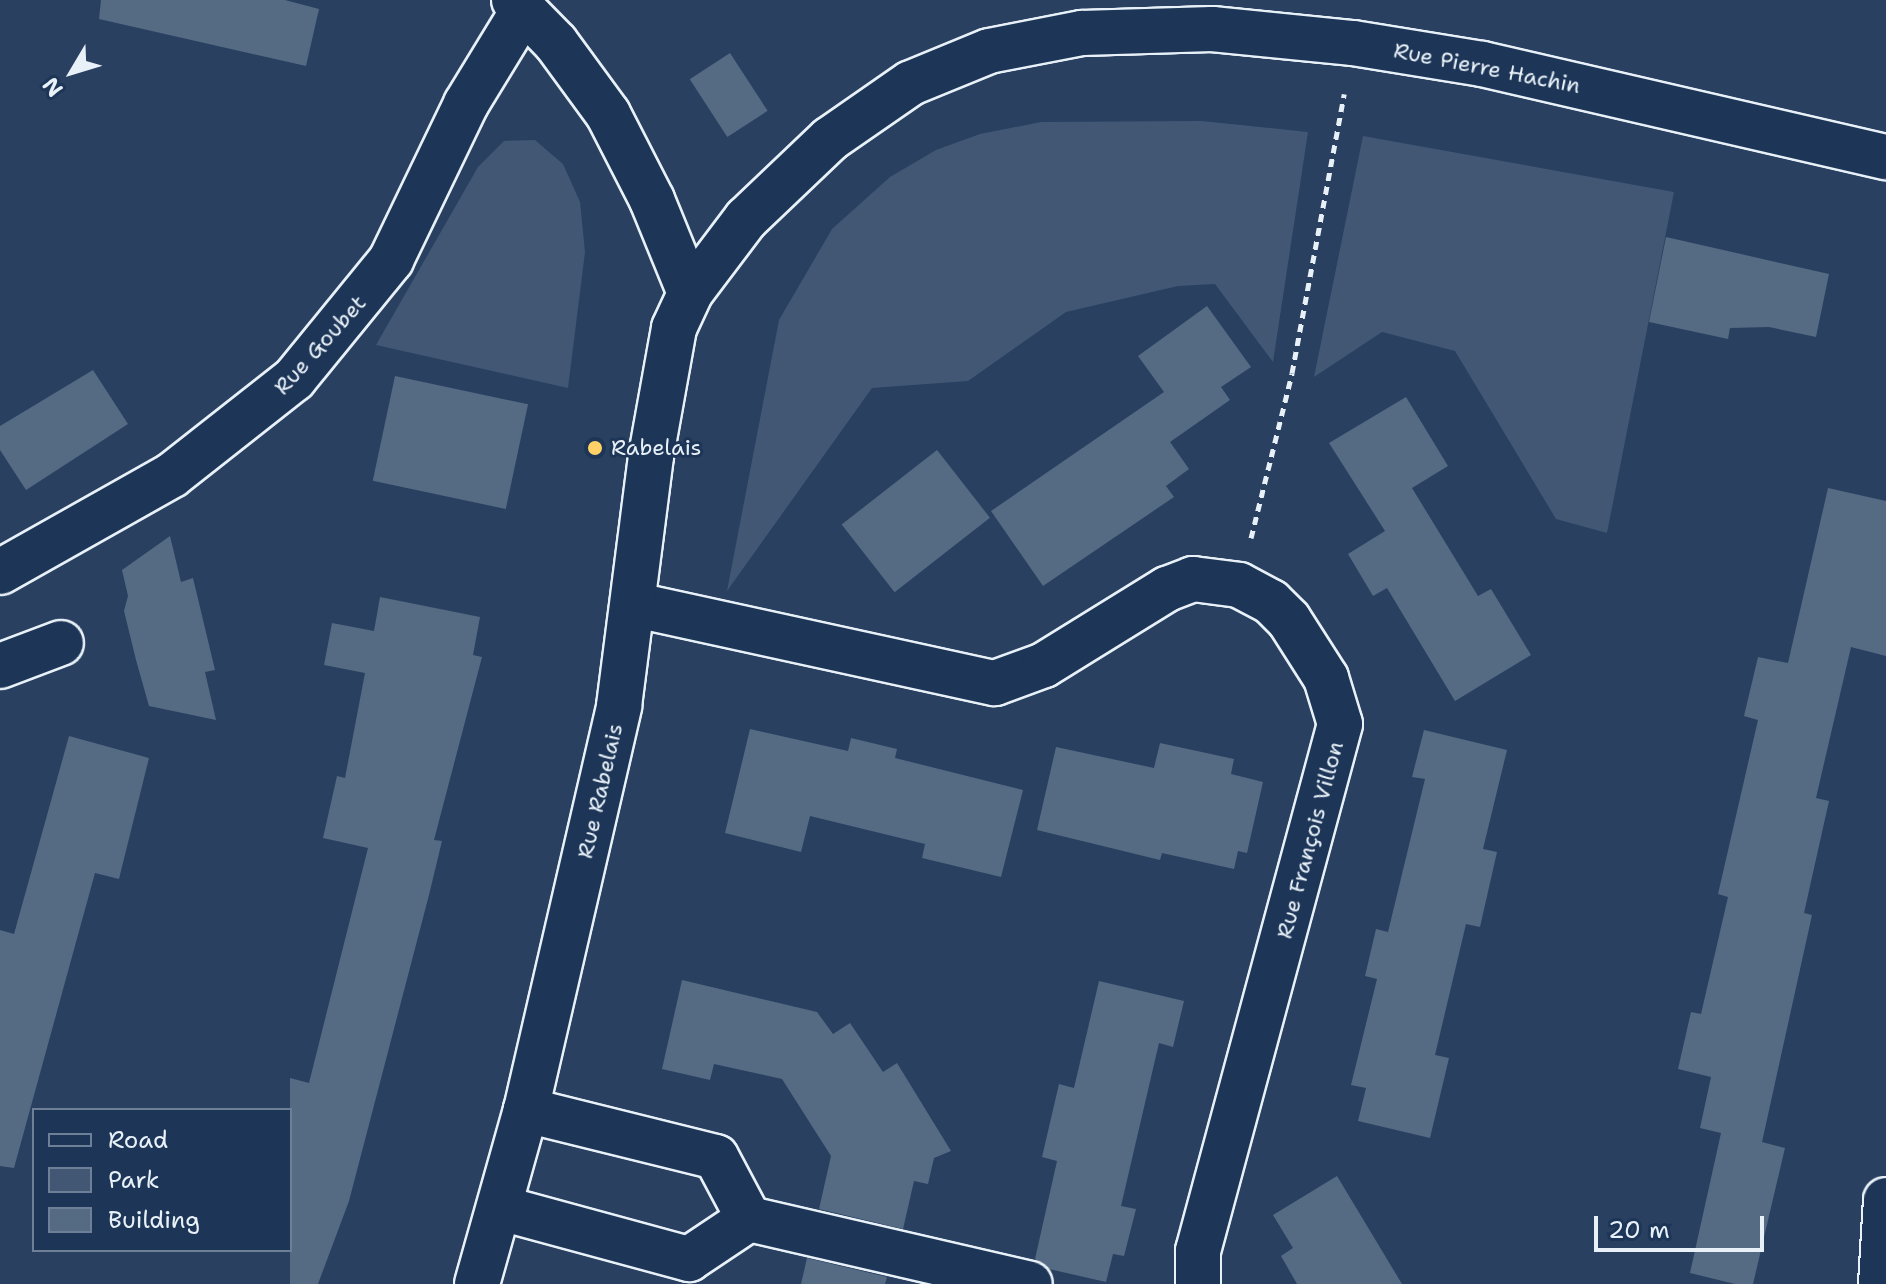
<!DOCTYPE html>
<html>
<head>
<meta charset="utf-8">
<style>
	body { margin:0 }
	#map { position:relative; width:1886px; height:1284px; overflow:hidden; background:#294061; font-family:"Shantell Sans",sans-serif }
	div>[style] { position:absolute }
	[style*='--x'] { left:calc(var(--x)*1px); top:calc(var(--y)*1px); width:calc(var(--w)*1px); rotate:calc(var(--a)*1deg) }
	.green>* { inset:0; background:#415774 }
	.building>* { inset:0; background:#556a83; transform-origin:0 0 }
	.path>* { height:5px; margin-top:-2.5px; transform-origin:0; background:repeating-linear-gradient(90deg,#e8f1f8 0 8px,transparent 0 14px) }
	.roads { filter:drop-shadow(2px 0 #e8f1f8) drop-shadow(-2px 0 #e8f1f8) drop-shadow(0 2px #e8f1f8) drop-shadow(0 -2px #e8f1f8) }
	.street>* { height:44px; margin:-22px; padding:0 22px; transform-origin:22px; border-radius:22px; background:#1d3557 }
	.dots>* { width:22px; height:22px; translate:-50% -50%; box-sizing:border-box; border:4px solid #1d3557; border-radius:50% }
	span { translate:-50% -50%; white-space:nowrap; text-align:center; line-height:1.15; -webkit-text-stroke:6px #1d3557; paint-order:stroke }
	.street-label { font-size:22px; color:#e8f1f8 }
	.poi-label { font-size:22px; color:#e8f1f8 }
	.left { translate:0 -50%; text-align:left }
	.legend { position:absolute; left:32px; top:1108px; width:260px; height:144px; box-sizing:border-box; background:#1d3557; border:2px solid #6e8097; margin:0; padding:10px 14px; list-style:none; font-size:24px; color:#e8f1f8 }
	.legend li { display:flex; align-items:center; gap:16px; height:40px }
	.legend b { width:40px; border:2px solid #6e8097 }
	.north { position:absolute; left:32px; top:32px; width:80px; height:80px; -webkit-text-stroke:6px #1d3557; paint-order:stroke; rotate:232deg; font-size:22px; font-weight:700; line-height:32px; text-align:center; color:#e8f1f8 }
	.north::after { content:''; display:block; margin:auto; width:28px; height:36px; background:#e8f1f8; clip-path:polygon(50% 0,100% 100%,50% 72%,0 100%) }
	.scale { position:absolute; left:1594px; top:1216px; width:170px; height:36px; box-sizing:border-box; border:4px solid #e8f1f8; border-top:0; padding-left:10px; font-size:24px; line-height:28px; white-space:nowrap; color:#e8f1f8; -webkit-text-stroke:6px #1d3557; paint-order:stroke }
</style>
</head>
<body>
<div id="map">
	<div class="green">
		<i style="clip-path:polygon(1202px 121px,1308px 132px,1273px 362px,1215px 284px,1178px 286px,1066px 312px,968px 381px,872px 388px,727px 591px,779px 320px,832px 229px,890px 177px,936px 150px,980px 134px,1041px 122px)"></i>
		<i style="clip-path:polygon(1363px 136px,1674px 192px,1607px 533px,1556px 519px,1455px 351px,1382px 332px,1314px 377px)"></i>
		<i style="clip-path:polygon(535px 140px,563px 164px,580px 202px,585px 252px,568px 388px,376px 345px,478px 167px,504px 141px)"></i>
	</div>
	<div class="building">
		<i style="clip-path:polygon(101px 0,285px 0,319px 9px,306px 66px,99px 19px)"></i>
		<i style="left:730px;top:53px;width:69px;height:48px;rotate:57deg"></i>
		<i style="clip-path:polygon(1666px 237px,1829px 274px,1816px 337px,1769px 327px,1730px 328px,1728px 339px,1649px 322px)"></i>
		<i style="clip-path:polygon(1207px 306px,1251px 367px,1221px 387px,1230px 400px,1170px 442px,1189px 469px,1166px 486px,1174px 497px,1043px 586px,991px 511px,1164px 392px,1138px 356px)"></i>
		<i style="clip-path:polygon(93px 370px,128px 424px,26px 490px,0 450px,0 426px)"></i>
		<i style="left:395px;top:376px;width:136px;height:107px;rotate:12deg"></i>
		<i style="clip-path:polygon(1406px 397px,1448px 466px,1412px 488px,1478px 596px,1491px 589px,1531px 655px,1455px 701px,1387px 588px,1373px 596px,1348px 554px,1385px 531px,1329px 443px)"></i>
		<i style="left:937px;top:450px;width:86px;height:121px;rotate:52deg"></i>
		<i style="clip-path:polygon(1828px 488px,1886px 501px,1886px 656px,1851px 647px,1816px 798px,1829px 801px,1804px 913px,1812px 915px,1762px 1142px,1785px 1148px,1753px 1284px,1735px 1284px,1690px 1273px,1721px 1133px,1700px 1128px,1711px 1077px,1678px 1069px,1691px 1012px,1701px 1014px,1728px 897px,1718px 894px,1758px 720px,1744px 716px,1758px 657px,1788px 663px)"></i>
		<i style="clip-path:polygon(170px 536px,181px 582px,193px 578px,215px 670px,205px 672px,216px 720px,149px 706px,136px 660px,124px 611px,128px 596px,122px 570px)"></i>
		<i style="clip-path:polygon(380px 597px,480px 617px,473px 655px,482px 657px,434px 840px,442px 841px,429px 895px,349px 1201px,318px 1284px,290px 1284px,290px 1078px,309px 1083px,368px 848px,323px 838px,337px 776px,345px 778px,365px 673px,324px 665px,332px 623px,374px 631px)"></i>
		<i style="clip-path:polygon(750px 729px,848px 751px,851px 738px,897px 749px,895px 758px,1023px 790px,1001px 877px,922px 858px,925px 844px,810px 816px,801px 852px,725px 833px)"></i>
		<i style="clip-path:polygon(1424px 730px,1507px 750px,1483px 849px,1497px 852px,1480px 927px,1466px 924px,1435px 1055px,1449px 1058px,1430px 1138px,1358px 1121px,1366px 1088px,1351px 1085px,1377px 979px,1365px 976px,1376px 929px,1388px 932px,1425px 779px,1412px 777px)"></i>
		<i style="clip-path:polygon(69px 736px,149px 758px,119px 879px,95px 873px,14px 1168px,0 1166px,0 930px,14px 934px)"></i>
		<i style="clip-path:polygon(1160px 743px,1234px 759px,1231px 774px,1263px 782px,1247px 853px,1238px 851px,1234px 869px,1162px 853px,1160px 860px,1037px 830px,1056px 747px,1154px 768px)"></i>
		<i style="clip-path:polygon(682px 980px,817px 1012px,833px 1034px,850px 1023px,883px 1072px,897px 1063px,951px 1151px,934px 1158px,928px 1184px,914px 1181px,903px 1229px,819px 1209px,831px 1156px,782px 1079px,714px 1064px,710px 1080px,662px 1069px)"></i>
		<i style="clip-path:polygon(1099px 981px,1184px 1001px,1173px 1047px,1159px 1043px,1121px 1206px,1136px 1209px,1124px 1256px,1113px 1254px,1106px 1282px,1049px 1269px,1035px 1259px,1057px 1161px,1042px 1157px,1059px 1084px,1074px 1088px)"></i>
		<i style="clip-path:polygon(1337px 1176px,1402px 1284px,1297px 1284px,1281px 1256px,1293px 1248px,1273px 1215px)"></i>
		<i style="clip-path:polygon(807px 1258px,887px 1277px,885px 1284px,801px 1284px)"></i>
	</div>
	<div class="path">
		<i style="--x:1251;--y:538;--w:170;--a:-76"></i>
		<i style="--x:1292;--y:373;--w:284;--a:-79.4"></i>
	</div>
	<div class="roads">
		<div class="street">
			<i style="--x:514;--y:0;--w:60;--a:45.7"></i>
			<i style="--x:556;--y:43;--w:88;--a:53.8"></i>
			<i style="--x:608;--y:114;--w:97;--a:62.9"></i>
			<i style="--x:652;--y:200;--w:100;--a:67.8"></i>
			<i style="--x:0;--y:572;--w:197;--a:-29.4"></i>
			<i style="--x:172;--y:475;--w:155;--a:-38.2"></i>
			<i style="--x:294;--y:379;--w:154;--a:-50.8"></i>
			<i style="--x:391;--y:260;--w:173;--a:-64.3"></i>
			<i style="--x:466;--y:104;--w:111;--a:-58.6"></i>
			<i style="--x:636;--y:605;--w:367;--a:12.3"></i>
			<i style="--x:995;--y:683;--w:52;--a:-20.2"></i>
			<i style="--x:1044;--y:665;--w:145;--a:-31.7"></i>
			<i style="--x:1167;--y:589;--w:28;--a:-21"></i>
			<i style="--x:1193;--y:579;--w:46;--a:7.4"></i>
			<i style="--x:1239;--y:585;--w:36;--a:28"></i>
			<i style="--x:1271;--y:602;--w:25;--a:45"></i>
			<i style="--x:1289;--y:620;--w:69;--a:57.5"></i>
			<i style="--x:1326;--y:678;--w:48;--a:73.1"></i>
			<i style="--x:1340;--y:724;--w:546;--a:105.08"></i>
			<i style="--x:1198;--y:1251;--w:33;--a:90"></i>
			<i style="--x:0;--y:666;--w:65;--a:-20.7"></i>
			<i style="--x:501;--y:1208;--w:195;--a:15.2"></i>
			<i style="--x:689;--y:1259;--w:72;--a:-33.7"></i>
			<i style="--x:749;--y:1219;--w:70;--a:-118"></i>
			<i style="--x:716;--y:1157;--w:196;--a:-166.1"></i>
			<i style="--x:749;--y:1219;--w:288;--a:13"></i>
			<i style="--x:477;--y:1284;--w:181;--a:-74.3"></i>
			<i style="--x:526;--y:1110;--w:415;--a:-77"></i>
			<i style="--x:619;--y:706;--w:252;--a:-82.7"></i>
			<i style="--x:651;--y:456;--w:130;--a:-79.8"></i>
			<i style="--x:674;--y:328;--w:38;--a:-65"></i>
			<i style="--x:690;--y:293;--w:93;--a:-52.9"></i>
			<i style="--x:746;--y:219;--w:116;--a:-43.6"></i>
			<i style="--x:830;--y:139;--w:98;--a:-34.7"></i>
			<i style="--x:911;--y:83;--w:84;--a:-22.3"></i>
			<i style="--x:989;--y:51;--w:95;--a:-11"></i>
			<i style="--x:1082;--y:33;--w:130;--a:-1.8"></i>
			<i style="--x:1212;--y:29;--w:142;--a:5.7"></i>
			<i style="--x:1353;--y:43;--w:131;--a:9.2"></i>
			<i style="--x:1482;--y:64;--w:415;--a:13"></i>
			<i style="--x:1881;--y:1284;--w:84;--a:-86.6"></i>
		</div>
	</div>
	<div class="dots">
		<i style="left:595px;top:448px;background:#ffd166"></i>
	</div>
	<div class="street-label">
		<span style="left:1487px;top:68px;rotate:11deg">Rue Pierre Hachin</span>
		<span style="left:320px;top:345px;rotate:-48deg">Rue Goubet</span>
		<span style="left:600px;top:791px;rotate:-77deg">Rue Rabelais</span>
		<span style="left:1310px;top:840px;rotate:-75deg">Rue François Villon</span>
	</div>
	<div class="poi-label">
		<span class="left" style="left:611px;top:448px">Rabelais</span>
	</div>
	<ul class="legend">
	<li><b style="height:10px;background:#1d3557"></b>Road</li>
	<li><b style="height:22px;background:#415774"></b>Park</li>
	<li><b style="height:22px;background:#556a83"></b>Building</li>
	</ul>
	<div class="north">N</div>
	<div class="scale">20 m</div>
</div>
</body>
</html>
